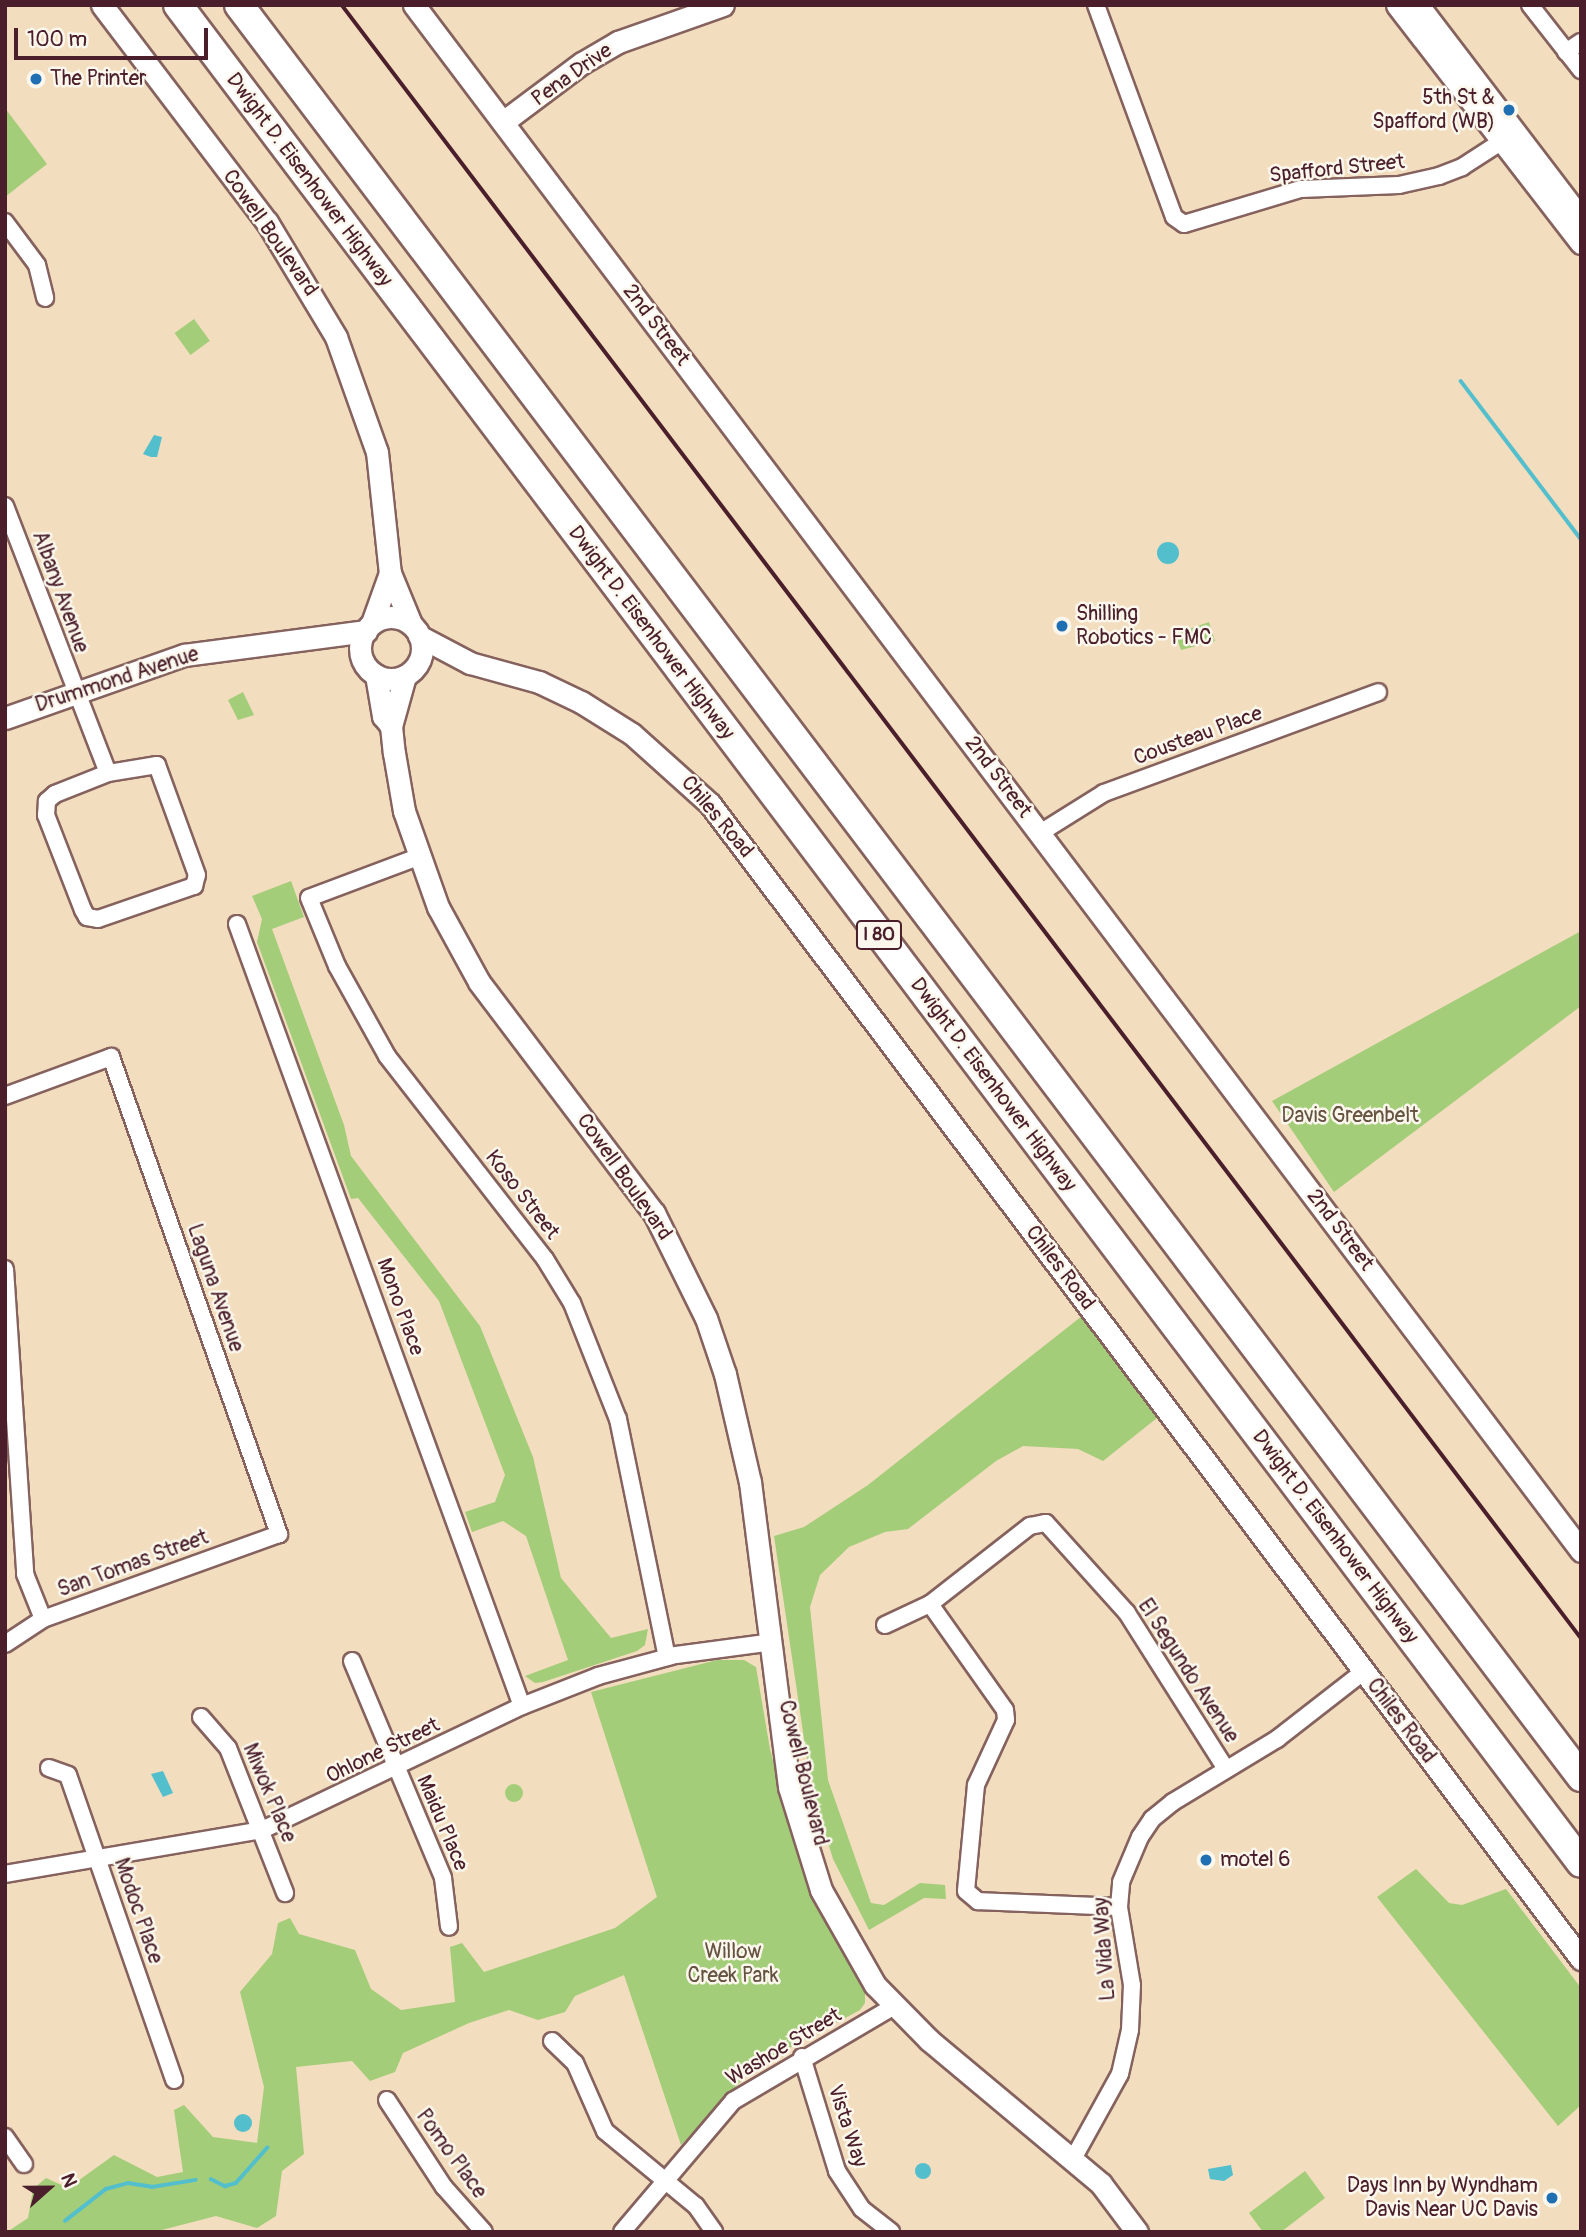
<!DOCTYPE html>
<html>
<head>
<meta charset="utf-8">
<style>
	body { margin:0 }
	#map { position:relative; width:1586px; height:2237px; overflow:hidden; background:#f2ddbe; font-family:Pangolin,sans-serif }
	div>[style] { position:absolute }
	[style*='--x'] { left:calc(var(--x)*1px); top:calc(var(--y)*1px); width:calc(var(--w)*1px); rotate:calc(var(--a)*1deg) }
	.green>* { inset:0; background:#a4cd79; transform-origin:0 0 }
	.round { border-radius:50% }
	.water>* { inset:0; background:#53bfcc }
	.stream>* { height:3.5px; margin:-1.75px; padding:0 1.75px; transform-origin:1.75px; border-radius:1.75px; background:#53bfcc }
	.roads { filter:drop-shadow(2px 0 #85625e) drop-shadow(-2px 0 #85625e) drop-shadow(0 2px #85625e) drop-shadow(0 -2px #85625e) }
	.street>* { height:16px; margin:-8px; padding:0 8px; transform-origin:8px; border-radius:8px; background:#fff }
	.secondary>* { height:21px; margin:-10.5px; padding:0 10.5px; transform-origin:10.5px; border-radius:10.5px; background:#fff }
	.secondary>.ring { margin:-10.5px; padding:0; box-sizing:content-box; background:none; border:21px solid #fff; border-radius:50% }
	.highway>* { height:28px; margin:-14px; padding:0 14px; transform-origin:14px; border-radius:14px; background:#fff }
	.rail>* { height:3.5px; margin:-1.75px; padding:0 1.75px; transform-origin:1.75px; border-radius:1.75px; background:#4a1f2b }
	.dots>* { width:19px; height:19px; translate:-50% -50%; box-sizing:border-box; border:4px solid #fbf7ec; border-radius:50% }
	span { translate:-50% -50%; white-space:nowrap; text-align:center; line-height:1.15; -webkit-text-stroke:5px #fbf7ec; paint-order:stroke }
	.shield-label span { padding:2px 5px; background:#fbf7ec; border:2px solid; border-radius:5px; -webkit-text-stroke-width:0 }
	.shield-label { font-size:19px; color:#4a1f2b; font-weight:700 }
	.street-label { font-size:21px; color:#4a1f2b }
	.poi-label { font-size:21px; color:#4a1f2b }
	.left { translate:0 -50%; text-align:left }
	.right { translate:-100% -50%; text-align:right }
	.park-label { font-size:21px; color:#655342 }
	.frame { position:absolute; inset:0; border:7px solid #4a1f2b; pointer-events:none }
	.north { position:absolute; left:14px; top:2153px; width:70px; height:70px; -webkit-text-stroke:5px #fbf7ec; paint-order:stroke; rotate:69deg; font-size:19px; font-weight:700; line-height:28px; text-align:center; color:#4a1f2b }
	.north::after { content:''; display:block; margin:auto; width:24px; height:32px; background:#4a1f2b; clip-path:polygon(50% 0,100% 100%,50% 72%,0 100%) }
	.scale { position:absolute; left:14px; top:28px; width:194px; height:32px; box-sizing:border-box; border:4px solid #4a1f2b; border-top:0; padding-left:9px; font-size:21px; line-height:24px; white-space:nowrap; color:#4a1f2b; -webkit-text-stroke:5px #fbf7ec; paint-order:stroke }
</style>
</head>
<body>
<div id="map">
	<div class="green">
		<i style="clip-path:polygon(5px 108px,47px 164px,5px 197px)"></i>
		<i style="left:194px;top:319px;width:27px;height:24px;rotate:54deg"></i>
		<i style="clip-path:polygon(1209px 622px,1215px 641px,1181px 650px,1175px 634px)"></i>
		<i style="clip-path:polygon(243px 692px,254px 715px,238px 720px,228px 700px)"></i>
		<i style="clip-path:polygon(291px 881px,304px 917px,272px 929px,344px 1125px,351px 1156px,480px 1326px,533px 1457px,561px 1578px,611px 1638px,648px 1629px,645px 1645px,637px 1651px,543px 1682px,535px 1683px,525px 1676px,568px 1660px,526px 1536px,503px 1521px,472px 1532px,465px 1512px,495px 1502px,505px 1475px,439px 1301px,358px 1198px,351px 1199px,257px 942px,262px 919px,252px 896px)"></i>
		<i style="clip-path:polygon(1581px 931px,1581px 1006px,1334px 1192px,1272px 1101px)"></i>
		<i style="clip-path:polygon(1082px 1316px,1157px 1418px,1103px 1461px,1078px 1449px,1023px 1446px,996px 1461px,908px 1529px,885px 1532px,849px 1547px,820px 1575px,810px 1607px,828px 1780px,871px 1903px,884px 1905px,920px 1883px,945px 1885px,946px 1899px,924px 1898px,869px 1930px,833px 1859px,811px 1786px,774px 1536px,804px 1527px,868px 1485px)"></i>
		<i style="clip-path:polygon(717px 1660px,744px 1660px,756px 1667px,770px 1749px,794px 1842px,825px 1918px,865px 1989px,865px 2003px,860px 2010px,754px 2067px,681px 2145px,624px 1975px,575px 1996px,565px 2012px,538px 2020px,509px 2010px,469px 2023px,403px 2053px,395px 2072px,370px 2081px,352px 2061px,296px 2067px,304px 2154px,282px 2171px,276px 2216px,257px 2228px,216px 2216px,154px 2232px,7px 2232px,28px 2218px,33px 2189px,46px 2178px,68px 2188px,114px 2155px,157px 2177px,183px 2172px,174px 2110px,184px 2105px,213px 2137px,257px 2143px,264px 2087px,240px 1992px,272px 1954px,278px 1923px,290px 1918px,299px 1934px,355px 1950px,371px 1989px,401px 2010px,455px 2002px,450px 1947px,462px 1943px,484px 1972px,615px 1928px,657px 1897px,591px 1692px)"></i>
		<i class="round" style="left:505px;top:1784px;width:18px;height:18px"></i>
		<i style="clip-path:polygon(1416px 1869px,1449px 1903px,1462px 1905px,1506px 1889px,1581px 1988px,1581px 2105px,1558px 2126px,1377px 1897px)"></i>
		<i style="clip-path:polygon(1305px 2171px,1325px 2198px,1281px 2232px,1263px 2232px,1249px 2213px)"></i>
	</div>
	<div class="water">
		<i style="clip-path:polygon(154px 435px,162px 437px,157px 457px,151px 457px,143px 454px)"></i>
		<i class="round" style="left:1157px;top:542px;width:22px;height:22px"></i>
		<i style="clip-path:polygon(163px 1771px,173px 1793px,163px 1797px,151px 1774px)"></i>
		<i class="round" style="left:234px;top:2114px;width:18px;height:18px"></i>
		<i class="round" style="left:915px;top:2163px;width:16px;height:16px"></i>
		<i style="clip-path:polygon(1231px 2165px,1233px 2175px,1224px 2181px,1210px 2179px,1208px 2169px)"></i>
	</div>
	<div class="stream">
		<i style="--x:1461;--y:381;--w:198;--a:52.8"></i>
		<i style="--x:211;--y:2179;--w:16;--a:27"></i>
		<i style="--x:225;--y:2186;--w:11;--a:-15"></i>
		<i style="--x:236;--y:2183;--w:47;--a:-48.5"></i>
		<i style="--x:65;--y:2221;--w:52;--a:-38"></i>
		<i style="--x:106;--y:2189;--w:23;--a:-15"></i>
		<i style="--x:128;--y:2183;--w:24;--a:9"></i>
		<i style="--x:152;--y:2187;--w:44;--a:-9.2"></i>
	</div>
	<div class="roads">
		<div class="street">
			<i style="--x:1096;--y:5;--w:226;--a:69.8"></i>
			<i style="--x:1174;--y:217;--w:12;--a:35"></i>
			<i style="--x:1184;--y:224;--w:122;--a:-16.7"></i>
			<i style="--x:1301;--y:189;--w:98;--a:-2.3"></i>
			<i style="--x:1399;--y:185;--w:41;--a:-12.7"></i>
			<i style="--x:1439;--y:176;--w:25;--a:-21"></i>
			<i style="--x:1462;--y:167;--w:57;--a:-32.9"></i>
			<i style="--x:1530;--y:5;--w:83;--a:51.9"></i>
			<i style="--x:1566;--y:52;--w:18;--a:-34"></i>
			<i style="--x:5;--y:222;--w:54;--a:53.3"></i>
			<i style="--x:37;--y:265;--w:34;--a:76"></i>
			<i style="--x:5;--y:506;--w:286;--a:68.9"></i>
			<i style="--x:108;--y:773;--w:57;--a:158.4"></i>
			<i style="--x:55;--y:794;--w:11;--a:139"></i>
			<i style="--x:47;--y:801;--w:14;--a:94"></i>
			<i style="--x:46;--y:815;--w:102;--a:68.7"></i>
			<i style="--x:83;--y:910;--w:8;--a:60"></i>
			<i style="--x:87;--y:917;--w:11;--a:10"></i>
			<i style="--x:98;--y:919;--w:102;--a:-19"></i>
			<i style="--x:194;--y:886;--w:11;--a:-75"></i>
			<i style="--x:197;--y:875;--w:117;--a:-110"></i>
			<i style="--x:157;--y:765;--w:50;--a:170.7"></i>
			<i style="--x:1040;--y:833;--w:75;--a:-32"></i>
			<i style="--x:1104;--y:793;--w:292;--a:-20.2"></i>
			<i style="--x:418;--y:857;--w:116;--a:159.4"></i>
			<i style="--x:309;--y:898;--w:74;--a:67.6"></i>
			<i style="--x:337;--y:966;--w:103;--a:60.9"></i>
			<i style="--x:387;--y:1056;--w:257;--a:52.1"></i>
			<i style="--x:545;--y:1259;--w:52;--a:58.5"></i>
			<i style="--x:572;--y:1303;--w:125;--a:68.4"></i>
			<i style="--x:618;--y:1419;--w:243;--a:78.4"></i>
			<i style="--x:237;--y:924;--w:832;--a:69.98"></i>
			<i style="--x:5;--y:1096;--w:113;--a:-20.2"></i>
			<i style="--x:111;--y:1057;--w:506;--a:70.6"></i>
			<i style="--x:279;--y:1534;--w:251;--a:160.2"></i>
			<i style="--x:43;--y:1619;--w:45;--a:146.7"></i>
			<i style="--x:5;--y:1269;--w:306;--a:86.2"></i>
			<i style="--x:25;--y:1574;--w:48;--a:68.2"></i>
			<i style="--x:930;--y:1604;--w:130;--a:54.7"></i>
			<i style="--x:1005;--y:1710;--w:10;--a:84"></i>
			<i style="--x:1006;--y:1720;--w:72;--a:114.8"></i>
			<i style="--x:976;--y:1785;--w:106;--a:95.4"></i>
			<i style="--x:966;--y:1891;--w:16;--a:40"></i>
			<i style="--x:978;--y:1901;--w:141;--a:2.4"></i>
			<i style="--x:885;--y:1625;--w:50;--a:-25"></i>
			<i style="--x:930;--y:1604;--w:127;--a:-38"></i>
			<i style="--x:1030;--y:1526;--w:16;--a:-11"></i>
			<i style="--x:1046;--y:1523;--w:121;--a:48"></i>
			<i style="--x:1127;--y:1613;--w:185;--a:57.6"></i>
			<i style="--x:352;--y:1661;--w:235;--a:67.2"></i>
			<i style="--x:443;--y:1878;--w:49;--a:83"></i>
			<i style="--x:201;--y:1717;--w:41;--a:48.9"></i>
			<i style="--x:228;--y:1748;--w:156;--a:68.5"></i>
			<i style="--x:49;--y:1768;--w:20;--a:20"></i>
			<i style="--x:68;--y:1775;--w:323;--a:70.8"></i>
			<i style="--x:5;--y:1874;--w:261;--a:-9.7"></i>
			<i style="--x:262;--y:1830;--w:288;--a:-25.5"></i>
			<i style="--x:522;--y:1706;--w:82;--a:-21.5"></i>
			<i style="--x:598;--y:1676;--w:81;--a:-15.1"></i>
			<i style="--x:676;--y:1655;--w:98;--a:-7.6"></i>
			<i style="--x:552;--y:2041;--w:32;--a:44"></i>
			<i style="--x:575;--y:2063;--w:74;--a:66.2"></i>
			<i style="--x:605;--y:2131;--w:118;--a:39.5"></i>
			<i style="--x:696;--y:2206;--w:32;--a:55"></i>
			<i style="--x:802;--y:2057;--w:119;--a:72.9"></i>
			<i style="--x:837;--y:2171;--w:45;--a:56.7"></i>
			<i style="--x:862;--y:2209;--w:37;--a:38"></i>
			<i style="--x:387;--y:2100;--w:104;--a:56.8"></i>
			<i style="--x:444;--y:2187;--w:60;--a:48.4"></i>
			<i style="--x:5;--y:2137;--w:33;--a:55"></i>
			<i style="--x:1073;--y:2159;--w:97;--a:-61.1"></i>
			<i style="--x:1120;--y:2074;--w:45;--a:-77.2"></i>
			<i style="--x:1130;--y:2030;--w:45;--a:-87.5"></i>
			<i style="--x:1132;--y:1985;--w:79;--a:-99.5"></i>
			<i style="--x:1119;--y:1907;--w:25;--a:-85"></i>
			<i style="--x:1121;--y:1882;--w:49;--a:-67.1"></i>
			<i style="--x:1140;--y:1837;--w:22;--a:-56"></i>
			<i style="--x:1152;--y:1819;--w:27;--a:-39"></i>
			<i style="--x:1173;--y:1802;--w:122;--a:-31.2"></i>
			<i style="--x:1277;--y:1739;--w:109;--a:-37.9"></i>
			<i style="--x:622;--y:2232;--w:172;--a:-49.7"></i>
			<i style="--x:733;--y:2101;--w:189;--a:-30.5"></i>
		</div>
		<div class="secondary">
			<i style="--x:102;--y:5;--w:273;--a:52.8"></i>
			<i style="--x:267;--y:222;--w:134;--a:59"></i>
			<i style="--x:336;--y:337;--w:122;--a:70.4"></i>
			<i style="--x:377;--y:452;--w:122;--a:83.9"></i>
			<i style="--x:390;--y:573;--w:55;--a:67.6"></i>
			<i style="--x:414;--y:5;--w:1937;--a:52.95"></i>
			<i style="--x:1397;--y:5;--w:301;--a:52.3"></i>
			<i style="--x:1418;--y:5;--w:269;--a:52.7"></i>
			<i style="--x:503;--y:122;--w:99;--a:-36.8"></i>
			<i style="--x:582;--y:63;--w:42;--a:-30.3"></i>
			<i style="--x:618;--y:42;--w:111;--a:-19.4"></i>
			<i class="ring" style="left:360px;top:617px;width:41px;height:41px"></i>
			<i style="--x:372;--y:623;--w:53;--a:-70.2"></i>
			<i style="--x:419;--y:636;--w:58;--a:27.9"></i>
			<i style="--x:470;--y:663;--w:72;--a:15.4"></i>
			<i style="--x:539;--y:682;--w:47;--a:25.5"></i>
			<i style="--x:581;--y:702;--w:60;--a:32.1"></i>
			<i style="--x:632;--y:734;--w:105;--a:41.9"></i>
			<i style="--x:710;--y:804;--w:1447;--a:52.98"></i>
			<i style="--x:376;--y:675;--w:42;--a:80.3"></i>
			<i style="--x:383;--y:716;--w:13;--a:51"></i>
			<i style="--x:405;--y:676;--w:52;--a:105.6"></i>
			<i style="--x:391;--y:726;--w:27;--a:84"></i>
			<i style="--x:394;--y:753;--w:59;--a:80.2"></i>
			<i style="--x:404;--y:811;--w:102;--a:70.5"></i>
			<i style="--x:438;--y:907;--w:85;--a:61.3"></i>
			<i style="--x:479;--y:982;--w:290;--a:52.9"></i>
			<i style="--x:654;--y:1213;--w:117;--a:63.7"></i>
			<i style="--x:706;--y:1318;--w:59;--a:71.3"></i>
			<i style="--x:725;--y:1374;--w:111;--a:77"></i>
			<i style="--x:750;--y:1482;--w:307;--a:82.7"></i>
			<i style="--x:789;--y:1787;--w:108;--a:72.7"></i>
			<i style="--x:821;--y:1890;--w:109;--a:60.4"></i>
			<i style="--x:875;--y:1985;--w:77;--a:45.5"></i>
			<i style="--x:929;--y:2040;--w:224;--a:39.9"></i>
			<i style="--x:1101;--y:2184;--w:60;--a:53.1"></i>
			<i style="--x:5;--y:718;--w:190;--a:-19.4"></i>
			<i style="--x:184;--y:655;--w:184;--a:-7.5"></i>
		</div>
		<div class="highway">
			<i style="--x:178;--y:5;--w:2328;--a:52.94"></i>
			<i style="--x:239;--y:5;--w:2223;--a:52.86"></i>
		</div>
	</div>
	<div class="rail">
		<i style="--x:342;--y:5;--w:2050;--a:52.81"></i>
	</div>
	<div class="dots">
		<i style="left:36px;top:79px;background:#1f6fb2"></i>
		<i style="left:1509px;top:110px;background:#1f6fb2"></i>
		<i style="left:1062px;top:626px;background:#1f6fb2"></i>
		<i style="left:1206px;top:1860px;background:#1f6fb2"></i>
		<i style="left:1552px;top:2198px;background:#1f6fb2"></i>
	</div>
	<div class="shield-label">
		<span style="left:879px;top:935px">I 80</span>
	</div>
	<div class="street-label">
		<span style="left:572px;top:75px;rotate:-35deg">Pena Drive</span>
		<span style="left:1337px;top:169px;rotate:-6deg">Spafford Street</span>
		<span style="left:309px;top:180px;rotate:53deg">Dwight D. Eisenhower Highway</span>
		<span style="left:270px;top:233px;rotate:55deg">Cowell Boulevard</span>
		<span style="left:656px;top:325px;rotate:53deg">2nd Street</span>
		<span style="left:60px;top:592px;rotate:70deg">Albany Avenue</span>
		<span style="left:651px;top:633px;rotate:53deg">Dwight D. Eisenhower Highway</span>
		<span style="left:117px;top:680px;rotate:-18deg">Drummond Avenue</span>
		<span style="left:1198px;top:736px;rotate:-20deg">Cousteau Place</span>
		<span style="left:998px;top:777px;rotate:53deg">2nd Street</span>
		<span style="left:717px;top:817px;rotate:50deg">Chiles Road</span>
		<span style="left:993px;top:1085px;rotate:53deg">Dwight D. Eisenhower Highway</span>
		<span style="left:624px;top:1177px;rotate:55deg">Cowell Boulevard</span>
		<span style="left:522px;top:1195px;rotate:52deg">Koso Street</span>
		<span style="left:1340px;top:1230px;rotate:53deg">2nd Street</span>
		<span style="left:1060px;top:1268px;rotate:53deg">Chiles Road</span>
		<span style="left:215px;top:1288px;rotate:71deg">Laguna Avenue</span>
		<span style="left:400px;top:1307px;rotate:70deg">Mono Place</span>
		<span style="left:1335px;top:1537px;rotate:53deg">Dwight D. Eisenhower Highway</span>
		<span style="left:133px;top:1564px;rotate:-20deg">San Tomas Street</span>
		<span style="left:1188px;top:1671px;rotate:57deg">El Segundo Avenue</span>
		<span style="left:1401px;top:1721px;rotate:53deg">Chiles Road</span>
		<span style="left:383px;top:1751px;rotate:-26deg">Ohlone Street</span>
		<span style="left:803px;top:1773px;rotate:76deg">Cowell Boulevard</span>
		<span style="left:269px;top:1793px;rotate:67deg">Miwok Place</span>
		<span style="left:442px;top:1823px;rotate:67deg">Maidu Place</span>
		<span style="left:138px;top:1911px;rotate:71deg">Modoc Place</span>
		<span style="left:1105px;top:1949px;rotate:-94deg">La Vida Way</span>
		<span style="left:784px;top:2047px;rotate:-31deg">Washoe Street</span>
		<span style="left:847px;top:2126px;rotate:72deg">Vista Way</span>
		<span style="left:451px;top:2154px;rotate:54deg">Pomo Place</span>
	</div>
	<div class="poi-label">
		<span class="left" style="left:50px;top:79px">The Printer</span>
		<span class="right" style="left:1495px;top:110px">5th St &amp;<br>Spafford (WB)</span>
		<span class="left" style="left:1076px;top:626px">Shilling<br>Robotics - FMC</span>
		<span class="left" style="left:1220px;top:1860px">motel 6</span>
		<span class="right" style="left:1538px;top:2198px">Days Inn by Wyndham<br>Davis Near UC Davis</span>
	</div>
	<div class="park-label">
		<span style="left:1350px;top:1116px">Davis Greenbelt</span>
		<span style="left:733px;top:1964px">Willow<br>Creek Park</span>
	</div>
	<div class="frame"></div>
	<div class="north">N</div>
	<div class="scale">100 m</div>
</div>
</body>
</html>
